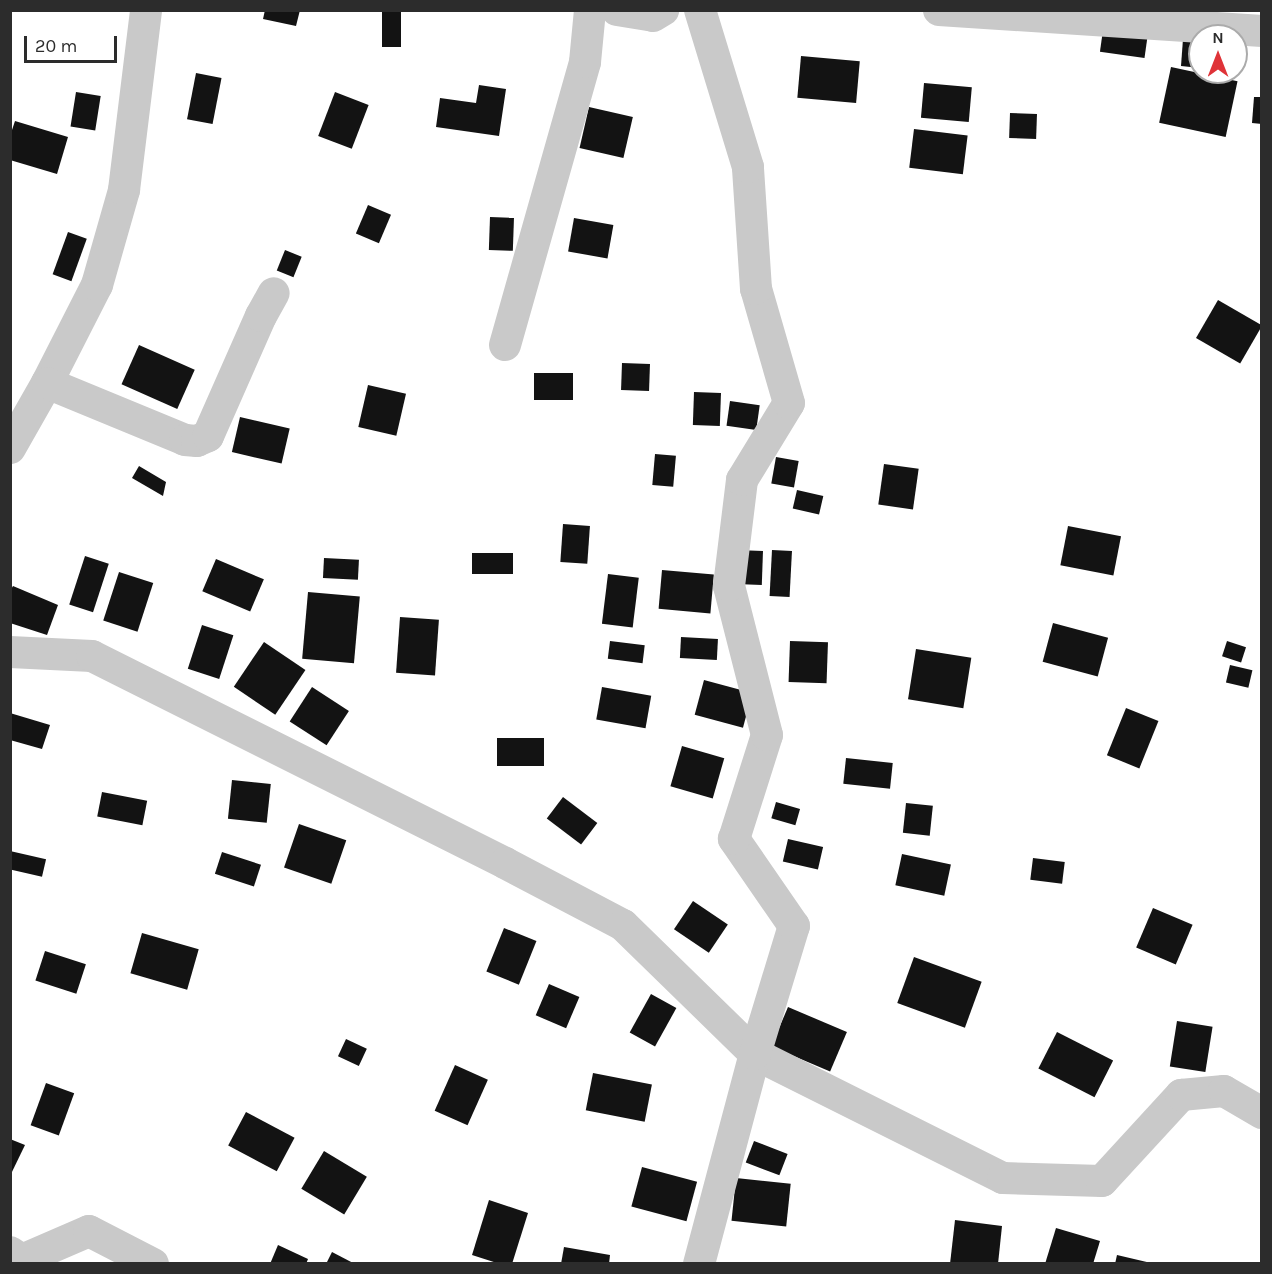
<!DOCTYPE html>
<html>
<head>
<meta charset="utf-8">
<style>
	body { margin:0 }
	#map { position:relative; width:1272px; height:1274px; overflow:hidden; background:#fff; font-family:Karla,sans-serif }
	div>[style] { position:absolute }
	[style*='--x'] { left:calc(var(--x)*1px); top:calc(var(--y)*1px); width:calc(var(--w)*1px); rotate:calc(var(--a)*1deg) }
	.building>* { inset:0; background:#131313; transform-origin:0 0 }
	.minor>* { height:32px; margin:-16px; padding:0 16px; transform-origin:16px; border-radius:16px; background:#c9c9c9 }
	span { translate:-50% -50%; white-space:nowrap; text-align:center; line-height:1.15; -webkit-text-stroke:6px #fff; paint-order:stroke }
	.frame { position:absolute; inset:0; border:12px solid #2c2c2c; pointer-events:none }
	.north { position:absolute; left:1188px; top:24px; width:60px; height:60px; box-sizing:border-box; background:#fff; border:2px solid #ababab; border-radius:50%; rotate:0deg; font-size:16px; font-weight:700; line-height:24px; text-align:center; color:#2c2c2c }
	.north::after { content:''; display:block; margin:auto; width:21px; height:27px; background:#df3338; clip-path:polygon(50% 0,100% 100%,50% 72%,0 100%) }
	.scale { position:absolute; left:24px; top:36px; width:93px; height:27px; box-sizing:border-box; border:3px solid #2c2c2c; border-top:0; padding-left:8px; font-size:18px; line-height:21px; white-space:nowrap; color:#2c2c2c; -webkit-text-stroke:4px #fff; paint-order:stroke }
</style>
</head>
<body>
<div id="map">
	<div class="building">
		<i style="clip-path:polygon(265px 10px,300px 10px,296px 26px,263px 19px)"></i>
		<i style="left:382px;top:10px;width:19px;height:37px"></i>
		<i style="left:1103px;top:30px;width:45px;height:22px;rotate:8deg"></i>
		<i style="clip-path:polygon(1183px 39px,1200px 41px,1200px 68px,1181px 66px)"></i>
		<i style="left:801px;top:56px;width:59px;height:42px;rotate:5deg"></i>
		<i style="left:1171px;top:67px;width:68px;height:57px;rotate:12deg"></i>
		<i style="left:196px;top:73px;width:26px;height:47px;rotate:11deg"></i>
		<i style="left:924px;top:83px;width:48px;height:35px;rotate:5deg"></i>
		<i style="clip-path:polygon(479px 85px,506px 89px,499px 136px,436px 127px,440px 98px,476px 103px)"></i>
		<i style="left:76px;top:92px;width:25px;height:35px;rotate:9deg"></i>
		<i style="left:335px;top:92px;width:36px;height:47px;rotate:21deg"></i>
		<i style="clip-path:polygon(1254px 97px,1262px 97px,1262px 124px,1252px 123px)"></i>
		<i style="left:589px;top:107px;width:45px;height:42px;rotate:13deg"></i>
		<i style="left:1010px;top:113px;width:27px;height:25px;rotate:2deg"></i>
		<i style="clip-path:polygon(15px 121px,68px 137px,57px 174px,10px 160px,10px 136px)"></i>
		<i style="left:914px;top:129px;width:54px;height:39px;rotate:7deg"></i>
		<i style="left:368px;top:205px;width:25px;height:31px;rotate:23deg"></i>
		<i style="left:490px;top:217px;width:24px;height:33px;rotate:2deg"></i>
		<i style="left:574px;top:218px;width:40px;height:34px;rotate:10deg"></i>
		<i style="left:68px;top:232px;width:20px;height:45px;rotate:20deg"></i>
		<i style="left:285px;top:250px;width:18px;height:22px;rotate:22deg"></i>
		<i style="left:1218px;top:300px;width:51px;height:44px;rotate:30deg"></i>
		<i style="left:139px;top:345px;width:61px;height:43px;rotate:24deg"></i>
		<i style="left:622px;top:363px;width:28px;height:27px;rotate:2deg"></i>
		<i style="left:534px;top:373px;width:39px;height:27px"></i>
		<i style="left:368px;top:385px;width:39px;height:43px;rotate:13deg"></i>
		<i style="left:694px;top:392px;width:27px;height:33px;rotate:2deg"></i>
		<i style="left:730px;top:401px;width:30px;height:25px;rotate:8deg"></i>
		<i style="left:240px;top:417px;width:51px;height:36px;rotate:13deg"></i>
		<i style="left:655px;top:454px;width:21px;height:31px;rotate:5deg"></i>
		<i style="left:776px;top:457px;width:23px;height:27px;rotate:10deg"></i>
		<i style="left:884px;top:464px;width:35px;height:41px;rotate:8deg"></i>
		<i style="clip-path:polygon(139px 466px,166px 482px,163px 496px,132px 478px)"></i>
		<i style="left:797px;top:490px;width:27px;height:19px;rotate:13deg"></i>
		<i style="left:563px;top:524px;width:27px;height:38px;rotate:4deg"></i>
		<i style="left:1068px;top:526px;width:54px;height:40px;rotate:11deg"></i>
		<i style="left:737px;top:550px;width:26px;height:34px;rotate:2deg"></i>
		<i style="left:772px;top:550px;width:20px;height:46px;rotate:3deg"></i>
		<i style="left:472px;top:553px;width:41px;height:21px"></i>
		<i style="left:85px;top:556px;width:25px;height:51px;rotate:18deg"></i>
		<i style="left:324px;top:558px;width:35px;height:20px;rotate:3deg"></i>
		<i style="left:216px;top:559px;width:52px;height:35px;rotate:23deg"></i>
		<i style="left:662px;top:570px;width:52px;height:39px;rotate:5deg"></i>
		<i style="left:119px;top:572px;width:36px;height:51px;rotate:18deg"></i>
		<i style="left:608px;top:574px;width:31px;height:50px;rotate:7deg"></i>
		<i style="clip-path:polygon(13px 586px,58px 605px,47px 635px,10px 623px,10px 591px)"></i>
		<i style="left:308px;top:592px;width:52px;height:67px;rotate:5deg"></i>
		<i style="left:400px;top:617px;width:39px;height:56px;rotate:4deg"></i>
		<i style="left:1053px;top:623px;width:57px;height:40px;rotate:15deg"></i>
		<i style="left:202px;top:625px;width:33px;height:46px;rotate:18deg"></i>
		<i style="left:681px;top:637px;width:37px;height:21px;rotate:3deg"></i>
		<i style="left:610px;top:641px;width:35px;height:18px;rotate:7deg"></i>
		<i style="left:790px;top:641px;width:38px;height:41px;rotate:2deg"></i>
		<i style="left:1227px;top:641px;width:20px;height:16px;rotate:18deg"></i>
		<i style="left:264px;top:642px;width:50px;height:54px;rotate:34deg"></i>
		<i style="left:916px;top:649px;width:56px;height:51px;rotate:9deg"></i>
		<i style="left:1230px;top:665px;width:23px;height:18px;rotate:13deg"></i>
		<i style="left:704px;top:680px;width:50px;height:36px;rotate:15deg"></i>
		<i style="left:312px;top:687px;width:44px;height:41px;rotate:33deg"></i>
		<i style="left:602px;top:687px;width:50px;height:33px;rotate:10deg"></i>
		<i style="left:1126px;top:708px;width:35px;height:51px;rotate:22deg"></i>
		<i style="clip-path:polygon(10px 713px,50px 725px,42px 749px,10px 740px)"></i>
		<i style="left:544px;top:738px;width:28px;height:47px;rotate:90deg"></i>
		<i style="left:682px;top:746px;width:44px;height:42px;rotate:16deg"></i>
		<i style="left:846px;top:758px;width:47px;height:26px;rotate:6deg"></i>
		<i style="left:232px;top:780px;width:39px;height:39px;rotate:6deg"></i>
		<i style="left:102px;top:792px;width:46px;height:25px;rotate:11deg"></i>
		<i style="left:563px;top:797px;width:43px;height:27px;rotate:37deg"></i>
		<i style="left:776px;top:802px;width:25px;height:17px;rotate:16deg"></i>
		<i style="left:906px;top:803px;width:27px;height:30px;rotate:6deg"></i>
		<i style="left:299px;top:824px;width:50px;height:46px;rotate:19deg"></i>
		<i style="left:788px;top:839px;width:36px;height:23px;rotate:13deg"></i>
		<i style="left:10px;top:851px;width:37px;height:18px;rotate:13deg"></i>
		<i style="left:222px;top:852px;width:41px;height:23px;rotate:18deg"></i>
		<i style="left:902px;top:854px;width:50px;height:32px;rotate:12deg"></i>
		<i style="left:1033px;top:858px;width:32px;height:22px;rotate:7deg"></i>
		<i style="left:693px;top:901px;width:42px;height:34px;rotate:34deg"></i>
		<i style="left:1153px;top:908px;width:43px;height:43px;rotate:23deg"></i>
		<i style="left:504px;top:928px;width:35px;height:47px;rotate:22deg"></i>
		<i style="left:142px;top:933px;width:59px;height:42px;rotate:16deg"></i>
		<i style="left:45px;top:951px;width:43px;height:31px;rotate:18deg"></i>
		<i style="left:914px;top:957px;width:72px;height:49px;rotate:20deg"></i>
		<i style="left:549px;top:984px;width:33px;height:34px;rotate:23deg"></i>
		<i style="left:651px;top:994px;width:29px;height:44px;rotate:29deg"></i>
		<i style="left:788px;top:1007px;width:64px;height:43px;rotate:23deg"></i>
		<i style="left:1177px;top:1021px;width:36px;height:46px;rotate:9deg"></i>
		<i style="left:1057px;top:1032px;width:63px;height:41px;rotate:27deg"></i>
		<i style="left:346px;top:1039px;width:23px;height:19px;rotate:25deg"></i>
		<i style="left:455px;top:1065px;width:36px;height:50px;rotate:24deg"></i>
		<i style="left:593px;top:1073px;width:60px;height:38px;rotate:11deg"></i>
		<i style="left:46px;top:1083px;width:30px;height:45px;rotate:20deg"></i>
		<i style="left:246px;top:1112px;width:55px;height:38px;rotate:28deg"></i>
		<i style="clip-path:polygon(10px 1139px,25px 1145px,10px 1176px)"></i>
		<i style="left:754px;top:1141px;width:36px;height:23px;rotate:21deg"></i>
		<i style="left:324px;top:1151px;width:50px;height:44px;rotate:31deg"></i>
		<i style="left:642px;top:1167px;width:57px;height:41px;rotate:15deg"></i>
		<i style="left:736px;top:1178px;width:55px;height:43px;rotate:6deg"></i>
		<i style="clip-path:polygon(489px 1200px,528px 1213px,512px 1264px,500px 1264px,472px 1255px)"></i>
		<i style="clip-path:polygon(955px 1220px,1002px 1226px,998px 1264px,950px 1264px)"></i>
		<i style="clip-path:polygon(1056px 1228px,1100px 1241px,1093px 1264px,1045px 1264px)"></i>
		<i style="clip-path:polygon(278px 1245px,308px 1259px,306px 1264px,270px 1264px)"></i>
		<i style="clip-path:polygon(564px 1247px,610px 1255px,609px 1264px,561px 1264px)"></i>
		<i style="clip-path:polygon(332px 1252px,355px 1264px,326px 1264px)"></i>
		<i style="clip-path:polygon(1117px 1255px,1151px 1263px,1151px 1264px,1115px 1264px)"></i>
	</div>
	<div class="minor">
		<i style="--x:617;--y:10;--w:36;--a:9"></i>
		<i style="--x:653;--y:16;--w:12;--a:-31"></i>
		<i style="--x:939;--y:10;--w:324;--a:3.7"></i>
		<i style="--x:505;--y:345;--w:294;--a:-74.2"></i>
		<i style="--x:585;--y:62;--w:52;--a:-84.5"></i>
		<i style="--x:47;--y:383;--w:110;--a:-63"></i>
		<i style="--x:97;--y:285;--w:99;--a:-74.1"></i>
		<i style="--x:124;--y:190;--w:181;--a:-83"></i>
		<i style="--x:10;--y:448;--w:75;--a:-60.4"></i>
		<i style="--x:47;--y:383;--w:149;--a:22.4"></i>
		<i style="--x:185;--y:440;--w:12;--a:5"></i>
		<i style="--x:197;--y:441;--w:12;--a:-24"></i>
		<i style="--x:208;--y:436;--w:131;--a:-66.2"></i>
		<i style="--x:261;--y:316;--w:26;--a:-61"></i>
		<i style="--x:10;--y:652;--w:82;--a:2.8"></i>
		<i style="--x:92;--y:656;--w:462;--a:26.6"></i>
		<i style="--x:505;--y:863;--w:133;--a:27.7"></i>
		<i style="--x:623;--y:925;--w:185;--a:44.3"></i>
		<i style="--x:755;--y:1054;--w:277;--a:26.6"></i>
		<i style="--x:1003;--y:1178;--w:99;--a:1.7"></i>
		<i style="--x:1102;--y:1181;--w:117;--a:-47.4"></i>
		<i style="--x:1181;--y:1095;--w:43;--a:-5.3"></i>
		<i style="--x:1224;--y:1091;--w:44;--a:30.1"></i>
		<i style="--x:10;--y:1252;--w:14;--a:34"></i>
		<i style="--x:22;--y:1260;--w:73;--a:-23.4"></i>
		<i style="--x:89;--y:1231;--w:72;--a:27.3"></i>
		<i style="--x:699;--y:1264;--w:217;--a:-75.1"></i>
		<i style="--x:755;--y:1054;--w:134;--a:-73.1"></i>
		<i style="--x:794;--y:926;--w:106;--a:-124.6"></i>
		<i style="--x:734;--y:839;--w:109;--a:-72.4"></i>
		<i style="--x:767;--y:735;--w:154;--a:-104.3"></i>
		<i style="--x:729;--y:586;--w:107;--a:-83"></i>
		<i style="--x:742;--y:480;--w:90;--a:-58.6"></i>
		<i style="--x:789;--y:403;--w:119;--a:-106.1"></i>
		<i style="--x:756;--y:289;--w:122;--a:-93.8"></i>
		<i style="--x:748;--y:167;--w:164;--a:-107"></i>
	</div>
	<div class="frame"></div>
	<div class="north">N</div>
	<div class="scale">20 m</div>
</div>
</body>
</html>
